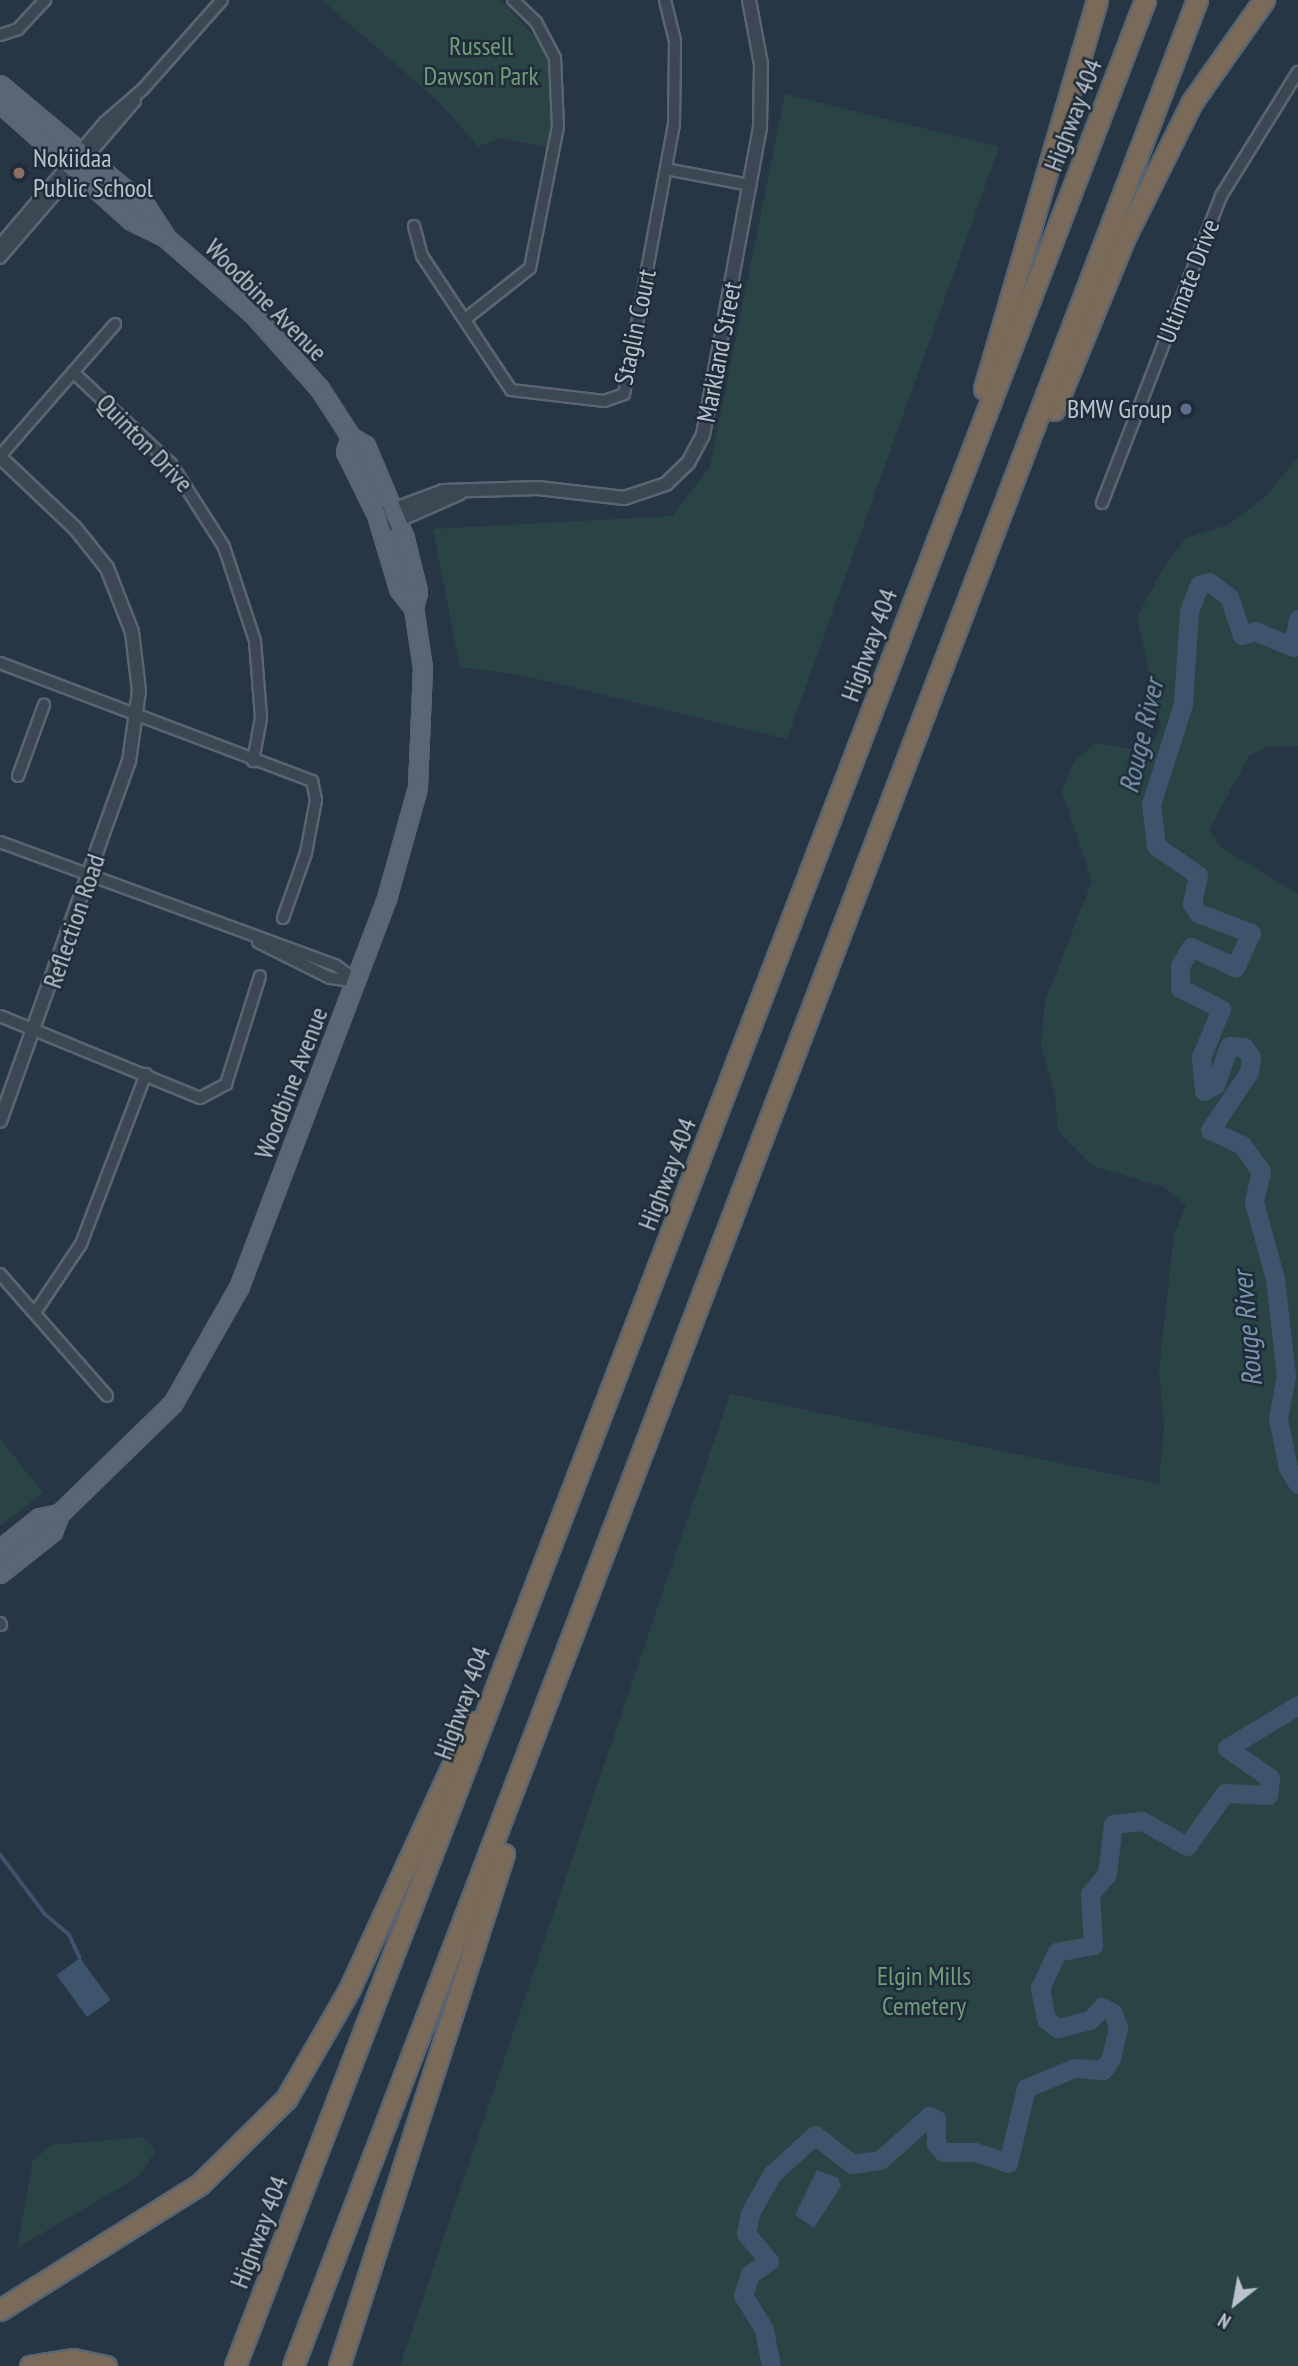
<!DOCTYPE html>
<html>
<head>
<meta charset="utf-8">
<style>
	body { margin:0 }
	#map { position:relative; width:1298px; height:2366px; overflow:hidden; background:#273644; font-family:"PT Sans Narrow",sans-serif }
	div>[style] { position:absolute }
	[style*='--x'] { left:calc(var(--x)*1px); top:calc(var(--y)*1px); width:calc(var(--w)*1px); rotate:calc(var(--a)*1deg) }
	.green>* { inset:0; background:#2a4445 }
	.water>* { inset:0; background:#3e546d; transform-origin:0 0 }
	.stream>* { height:3.5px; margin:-1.75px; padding:0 1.75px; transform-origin:1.75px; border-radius:1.75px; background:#3e546d }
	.river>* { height:19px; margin:-9.5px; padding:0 9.5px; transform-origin:9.5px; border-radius:9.5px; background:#3e546d }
	.roads { filter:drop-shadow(2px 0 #5a6571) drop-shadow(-2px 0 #5a6571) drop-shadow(0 2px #5a6571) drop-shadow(0 -2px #5a6571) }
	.minor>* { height:10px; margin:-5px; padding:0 5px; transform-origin:5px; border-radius:5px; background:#3c4753 }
	.tertiary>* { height:12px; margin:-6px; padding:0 6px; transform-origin:6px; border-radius:6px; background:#3c4753 }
	.primary>* { height:16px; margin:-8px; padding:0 8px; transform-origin:8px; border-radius:8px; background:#5a6673 }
	.motorway>* { height:19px; margin:-9.5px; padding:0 9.5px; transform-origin:9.5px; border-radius:9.5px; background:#796a59 }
	.dots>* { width:19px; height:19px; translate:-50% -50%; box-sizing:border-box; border:4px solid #202c39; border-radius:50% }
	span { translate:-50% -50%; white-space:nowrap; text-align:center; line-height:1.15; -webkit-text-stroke:5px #202c39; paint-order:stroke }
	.park-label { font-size:26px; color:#719e78 }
	.street-label { font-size:26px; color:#b9c2cd }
	.poi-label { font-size:26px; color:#b9c2cd }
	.left { translate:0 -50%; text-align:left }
	.right { translate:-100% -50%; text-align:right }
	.water-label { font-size:28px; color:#7a95b0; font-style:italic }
	.north { position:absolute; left:1200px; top:2268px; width:70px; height:70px; -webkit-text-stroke:5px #202c39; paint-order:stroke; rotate:211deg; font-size:19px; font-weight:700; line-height:28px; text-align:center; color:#b9c2cd }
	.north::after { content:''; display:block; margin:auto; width:24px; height:32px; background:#b9c2cd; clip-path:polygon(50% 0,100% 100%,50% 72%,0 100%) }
</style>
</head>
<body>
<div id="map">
	<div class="green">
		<i style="clip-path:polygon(322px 0,501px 0,544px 47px,554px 83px,551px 148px,501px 138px,478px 146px,438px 101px)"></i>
		<i style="clip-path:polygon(785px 94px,999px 147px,787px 739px,521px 675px,460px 667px,433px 529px,672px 516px,710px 467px)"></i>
		<i style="clip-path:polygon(1298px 458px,1298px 746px,1266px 747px,1249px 756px,1209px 830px,1221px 847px,1298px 894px,1298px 2366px,400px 2366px,730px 1394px,1159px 1484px,1164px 1425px,1159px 1369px,1174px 1235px,1186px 1205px,1164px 1187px,1093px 1166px,1058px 1131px,1055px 1094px,1041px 1046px,1045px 1001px,1092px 881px,1062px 792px,1073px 762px,1096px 743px,1143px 751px,1156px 738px,1161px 727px,1137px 617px,1163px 568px,1186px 538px,1228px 525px,1265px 497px)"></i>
		<i style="clip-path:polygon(0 1438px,43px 1493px,0 1526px)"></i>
		<i style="clip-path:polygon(143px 2137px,156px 2151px,138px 2177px,17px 2248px,33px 2160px,52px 2145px)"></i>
	</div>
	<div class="water">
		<i style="left:80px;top:1958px;width:52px;height:29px;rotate:54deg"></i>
		<i style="clip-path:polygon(817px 2170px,838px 2178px,841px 2186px,814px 2228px,795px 2215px)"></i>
	</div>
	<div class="stream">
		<i style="--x:0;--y:1854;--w:75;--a:53.1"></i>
		<i style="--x:45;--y:1914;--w:31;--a:40"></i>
		<i style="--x:69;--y:1934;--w:26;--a:65"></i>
	</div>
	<div class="river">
		<i style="--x:1298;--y:619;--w:28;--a:100"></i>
		<i style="--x:1293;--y:647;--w:41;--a:-157.2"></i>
		<i style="--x:1255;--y:631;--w:14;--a:163"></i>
		<i style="--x:1242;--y:635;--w:40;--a:-108.9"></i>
		<i style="--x:1229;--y:597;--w:25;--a:-143"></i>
		<i style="--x:1209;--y:582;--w:10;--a:163"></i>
		<i style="--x:1199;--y:585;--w:28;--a:111"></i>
		<i style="--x:1189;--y:611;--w:93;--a:93.7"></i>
		<i style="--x:1183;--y:704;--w:105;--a:107.7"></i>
		<i style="--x:1151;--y:804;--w:42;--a:83.2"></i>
		<i style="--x:1156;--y:846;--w:51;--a:34.6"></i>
		<i style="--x:1198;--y:875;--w:30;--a:102"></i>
		<i style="--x:1192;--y:904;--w:11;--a:56"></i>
		<i style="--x:1198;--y:913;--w:57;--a:20.7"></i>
		<i style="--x:1251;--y:933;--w:38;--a:115"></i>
		<i style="--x:1235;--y:967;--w:48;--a:-155.6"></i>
		<i style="--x:1191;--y:947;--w:22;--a:120"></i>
		<i style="--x:1180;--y:966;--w:22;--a:90"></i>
		<i style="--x:1180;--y:988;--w:46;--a:27.1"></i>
		<i style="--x:1221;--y:1009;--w:52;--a:112.6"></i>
		<i style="--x:1201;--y:1057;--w:34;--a:85"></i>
		<i style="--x:1204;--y:1091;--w:13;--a:-29"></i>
		<i style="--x:1215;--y:1085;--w:41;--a:-70.3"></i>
		<i style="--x:1229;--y:1046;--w:15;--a:4"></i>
		<i style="--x:1244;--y:1047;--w:12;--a:55"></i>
		<i style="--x:1251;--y:1057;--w:15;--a:98"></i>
		<i style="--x:1249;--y:1072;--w:70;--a:123.9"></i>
		<i style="--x:1210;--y:1130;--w:35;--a:25"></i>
		<i style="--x:1242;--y:1145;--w:32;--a:54"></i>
		<i style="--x:1261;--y:1171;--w:32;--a:103"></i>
		<i style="--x:1254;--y:1202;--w:80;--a:74.7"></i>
		<i style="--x:1275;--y:1279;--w:98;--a:83.5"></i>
		<i style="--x:1286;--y:1376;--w:43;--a:100.8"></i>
		<i style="--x:1278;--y:1418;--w:51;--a:78.7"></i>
		<i style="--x:1288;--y:1468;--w:19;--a:58"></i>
		<i style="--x:771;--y:2366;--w:38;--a:-101"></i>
		<i style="--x:764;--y:2329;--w:40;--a:-122"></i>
		<i style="--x:743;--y:2295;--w:22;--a:-72"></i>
		<i style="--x:750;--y:2274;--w:23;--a:-34"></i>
		<i style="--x:769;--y:2261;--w:35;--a:-130"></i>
		<i style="--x:746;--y:2234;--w:21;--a:-79"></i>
		<i style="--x:750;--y:2213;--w:45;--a:-60.6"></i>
		<i style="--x:772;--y:2174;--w:58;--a:-42.2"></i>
		<i style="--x:815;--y:2135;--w:47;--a:38.1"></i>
		<i style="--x:852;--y:2164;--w:28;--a:-8"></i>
		<i style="--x:880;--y:2160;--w:66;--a:-41.9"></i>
		<i style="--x:929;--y:2116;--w:8;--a:23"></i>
		<i style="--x:936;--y:2119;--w:25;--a:90"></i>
		<i style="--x:936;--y:2144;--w:11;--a:49"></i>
		<i style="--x:943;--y:2152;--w:32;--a:0"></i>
		<i style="--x:975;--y:2152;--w:35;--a:18"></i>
		<i style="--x:1008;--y:2163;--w:77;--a:-76.5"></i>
		<i style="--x:1026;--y:2088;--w:52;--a:-22.6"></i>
		<i style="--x:1074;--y:2068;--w:29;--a:4"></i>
		<i style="--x:1103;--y:2070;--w:14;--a:-56"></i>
		<i style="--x:1111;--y:2058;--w:32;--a:-77"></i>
		<i style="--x:1118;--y:2027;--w:15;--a:-110"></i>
		<i style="--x:1113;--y:2013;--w:13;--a:-151"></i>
		<i style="--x:1102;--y:2007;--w:18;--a:133"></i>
		<i style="--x:1090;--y:2020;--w:34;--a:166"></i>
		<i style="--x:1057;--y:2028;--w:14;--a:-141"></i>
		<i style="--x:1046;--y:2019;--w:32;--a:-101"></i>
		<i style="--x:1040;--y:1988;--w:40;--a:-65"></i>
		<i style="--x:1057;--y:1952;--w:37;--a:-11"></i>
		<i style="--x:1093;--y:1945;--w:51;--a:-93.4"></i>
		<i style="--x:1090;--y:1894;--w:26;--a:-50"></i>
		<i style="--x:1107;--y:1874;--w:50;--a:-83.2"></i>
		<i style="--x:1113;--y:1824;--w:29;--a:-6"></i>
		<i style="--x:1142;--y:1821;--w:51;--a:29.1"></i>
		<i style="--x:1187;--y:1846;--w:65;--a:-54.4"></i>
		<i style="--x:1225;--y:1793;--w:43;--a:2.7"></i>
		<i style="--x:1268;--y:1795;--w:17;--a:-83"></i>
		<i style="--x:1270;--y:1778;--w:52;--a:-145.1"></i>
		<i style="--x:1227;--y:1748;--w:83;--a:-31.2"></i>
	</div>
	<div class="roads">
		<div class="minor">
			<i style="--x:0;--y:35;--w:19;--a:-18"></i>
			<i style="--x:18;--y:29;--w:40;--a:-47"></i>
			<i style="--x:666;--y:169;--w:86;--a:10.8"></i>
			<i style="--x:414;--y:226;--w:31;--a:75"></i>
			<i style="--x:422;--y:256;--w:161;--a:56.4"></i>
			<i style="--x:511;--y:390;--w:94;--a:6.7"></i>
			<i style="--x:604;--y:401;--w:21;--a:-19"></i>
			<i style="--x:624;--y:394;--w:274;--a:-79.5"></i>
			<i style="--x:674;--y:125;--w:84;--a:-89.3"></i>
			<i style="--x:675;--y:41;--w:42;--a:-103.7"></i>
			<i style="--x:0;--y:245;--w:162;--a:-49.5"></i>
			<i style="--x:105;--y:122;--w:50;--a:-41"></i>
			<i style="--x:143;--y:89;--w:119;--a:-48.4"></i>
			<i style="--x:0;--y:258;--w:207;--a:-49.3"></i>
			<i style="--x:468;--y:317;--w:79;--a:-38.3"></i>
			<i style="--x:530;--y:268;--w:144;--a:-78.8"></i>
			<i style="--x:558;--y:127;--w:69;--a:-92.5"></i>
			<i style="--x:555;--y:58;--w:41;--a:-117.8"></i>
			<i style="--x:536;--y:22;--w:32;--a:-136"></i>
			<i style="--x:73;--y:372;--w:134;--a:43.2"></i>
			<i style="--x:171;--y:464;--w:98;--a:57.4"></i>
			<i style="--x:224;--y:547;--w:99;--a:71.7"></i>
			<i style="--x:255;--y:641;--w:77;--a:85.5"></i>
			<i style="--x:261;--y:718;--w:44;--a:100.5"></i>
			<i style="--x:0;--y:456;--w:175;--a:-48.9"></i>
			<i style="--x:1102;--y:503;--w:329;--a:-68.8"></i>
			<i style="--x:1221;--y:196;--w:146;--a:-58.2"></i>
			<i style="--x:0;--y:663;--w:334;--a:20.7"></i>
			<i style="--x:312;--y:781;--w:19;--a:78"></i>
			<i style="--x:316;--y:800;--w:54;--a:100.7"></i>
			<i style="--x:306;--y:853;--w:69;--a:109.5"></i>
			<i style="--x:18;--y:776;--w:76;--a:-69.9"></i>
			<i style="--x:0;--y:842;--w:357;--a:20.2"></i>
			<i style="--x:335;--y:965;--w:27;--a:36"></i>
			<i style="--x:258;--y:942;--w:80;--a:26.6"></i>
			<i style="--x:330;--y:978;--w:26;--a:7"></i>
			<i style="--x:0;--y:1016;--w:216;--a:22.3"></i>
			<i style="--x:200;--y:1098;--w:30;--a:-28"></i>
			<i style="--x:226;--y:1084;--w:113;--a:-72.5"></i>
			<i style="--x:0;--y:1274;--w:162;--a:48.7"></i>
			<i style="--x:36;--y:1311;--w:81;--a:-56.1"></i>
			<i style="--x:81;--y:1244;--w:182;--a:-69.1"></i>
			<i style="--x:0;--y:1623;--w:2;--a:63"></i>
		</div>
		<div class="tertiary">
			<i style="--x:0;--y:457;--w:103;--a:43.4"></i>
			<i style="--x:75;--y:528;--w:51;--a:51.3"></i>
			<i style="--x:107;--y:568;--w:69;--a:68.7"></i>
			<i style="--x:132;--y:632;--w:59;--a:83.2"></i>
			<i style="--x:139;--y:691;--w:71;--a:98.1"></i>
			<i style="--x:129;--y:761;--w:382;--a:109.7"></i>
			<i style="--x:384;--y:513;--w:63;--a:-20.4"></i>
			<i style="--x:443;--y:491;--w:95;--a:-1.8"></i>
			<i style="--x:538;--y:488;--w:87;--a:6.6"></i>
			<i style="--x:624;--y:498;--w:44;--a:-18.4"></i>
			<i style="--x:666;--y:484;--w:30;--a:-44"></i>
			<i style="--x:688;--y:463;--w:32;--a:-62"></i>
			<i style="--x:703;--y:435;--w:313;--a:-79.5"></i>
			<i style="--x:760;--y:127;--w:63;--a:-89.1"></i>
			<i style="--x:761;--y:64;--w:65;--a:-100.6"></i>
			<i style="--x:381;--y:528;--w:86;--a:-23.9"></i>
		</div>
		<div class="primary">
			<i style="--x:0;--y:85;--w:192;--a:39.9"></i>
			<i style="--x:147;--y:208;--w:33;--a:57"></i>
			<i style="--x:0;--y:103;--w:177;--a:41.8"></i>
			<i style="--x:132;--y:221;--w:37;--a:26"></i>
			<i style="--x:165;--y:237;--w:117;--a:41.2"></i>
			<i style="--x:253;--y:314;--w:101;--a:48.2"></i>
			<i style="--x:320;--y:389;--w:57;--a:57.1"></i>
			<i style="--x:351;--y:437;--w:17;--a:31"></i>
			<i style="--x:366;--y:446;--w:101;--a:67.2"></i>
			<i style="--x:405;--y:539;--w:55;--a:76.2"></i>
			<i style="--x:418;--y:592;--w:16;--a:104"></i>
			<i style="--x:414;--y:608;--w:61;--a:81.5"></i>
			<i style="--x:423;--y:668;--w:120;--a:92.4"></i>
			<i style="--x:418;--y:788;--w:115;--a:105.6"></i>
			<i style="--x:387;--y:899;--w:416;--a:110.8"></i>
			<i style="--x:239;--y:1288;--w:133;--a:119.6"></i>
			<i style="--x:173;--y:1404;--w:158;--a:135.8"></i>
			<i style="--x:60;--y:1514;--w:19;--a:111"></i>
			<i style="--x:53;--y:1532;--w:68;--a:141.6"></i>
			<i style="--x:351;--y:437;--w:16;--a:108"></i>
			<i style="--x:346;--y:452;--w:70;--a:63.8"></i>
			<i style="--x:377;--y:515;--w:77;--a:73.4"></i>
			<i style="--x:399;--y:589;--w:24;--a:52"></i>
			<i style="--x:0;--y:1550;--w:51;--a:-38.7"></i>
			<i style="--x:40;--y:1518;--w:20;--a:-11"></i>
		</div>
		<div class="motorway">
			<i style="--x:984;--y:389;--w:405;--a:-73.8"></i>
			<i style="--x:1054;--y:410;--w:185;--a:-67.7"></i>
			<i style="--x:1124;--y:239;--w:153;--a:-63.6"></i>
			<i style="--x:1192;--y:102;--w:125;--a:-54.8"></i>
			<i style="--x:0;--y:2310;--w:236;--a:-32.2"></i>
			<i style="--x:200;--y:2184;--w:121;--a:-44.7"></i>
			<i style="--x:286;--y:2099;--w:126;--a:-60"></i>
			<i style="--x:349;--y:1990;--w:295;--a:-65.3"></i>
			<i style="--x:30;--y:2366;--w:44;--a:-9.2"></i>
			<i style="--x:73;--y:2359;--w:34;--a:12"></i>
			<i style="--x:235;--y:2366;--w:2535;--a:-68.96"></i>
			<i style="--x:293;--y:2366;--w:2533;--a:-69.09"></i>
			<i style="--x:339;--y:2366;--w:538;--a:-72.14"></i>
		</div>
	</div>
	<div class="dots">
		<i style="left:19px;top:173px;background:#8d6e63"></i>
		<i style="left:1186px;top:409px;background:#5c6f8a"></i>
	</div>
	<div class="park-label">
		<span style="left:481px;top:61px">Russell<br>Dawson Park</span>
		<span style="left:924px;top:1991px">Elgin Mills<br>Cemetery</span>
	</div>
	<div class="street-label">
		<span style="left:1073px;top:115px;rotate:-69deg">Highway 404</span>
		<span style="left:1188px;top:281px;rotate:-69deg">Ultimate Drive</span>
		<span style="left:266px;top:300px;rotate:45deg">Woodbine Avenue</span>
		<span style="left:635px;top:327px;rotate:-78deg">Staglin Court</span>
		<span style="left:719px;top:352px;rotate:-79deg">Markland Street</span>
		<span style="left:145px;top:443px;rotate:46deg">Quinton Drive</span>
		<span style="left:869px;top:645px;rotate:-70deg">Highway 404</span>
		<span style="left:74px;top:921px;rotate:-71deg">Reflection Road</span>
		<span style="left:291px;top:1083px;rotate:-69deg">Woodbine Avenue</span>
		<span style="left:667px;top:1174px;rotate:-69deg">Highway 404</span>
		<span style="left:462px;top:1703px;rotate:-70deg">Highway 404</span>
		<span style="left:259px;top:2232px;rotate:-69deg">Highway 404</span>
	</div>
	<div class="poi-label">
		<span class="left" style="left:33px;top:173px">Nokiidaa<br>Public School</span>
		<span class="right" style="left:1172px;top:409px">BMW Group</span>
	</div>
	<div class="water-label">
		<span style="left:1141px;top:736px;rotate:-77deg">Rouge River</span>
		<span style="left:1247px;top:1329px;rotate:-95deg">Rouge River</span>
	</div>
	<div class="north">N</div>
</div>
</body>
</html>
